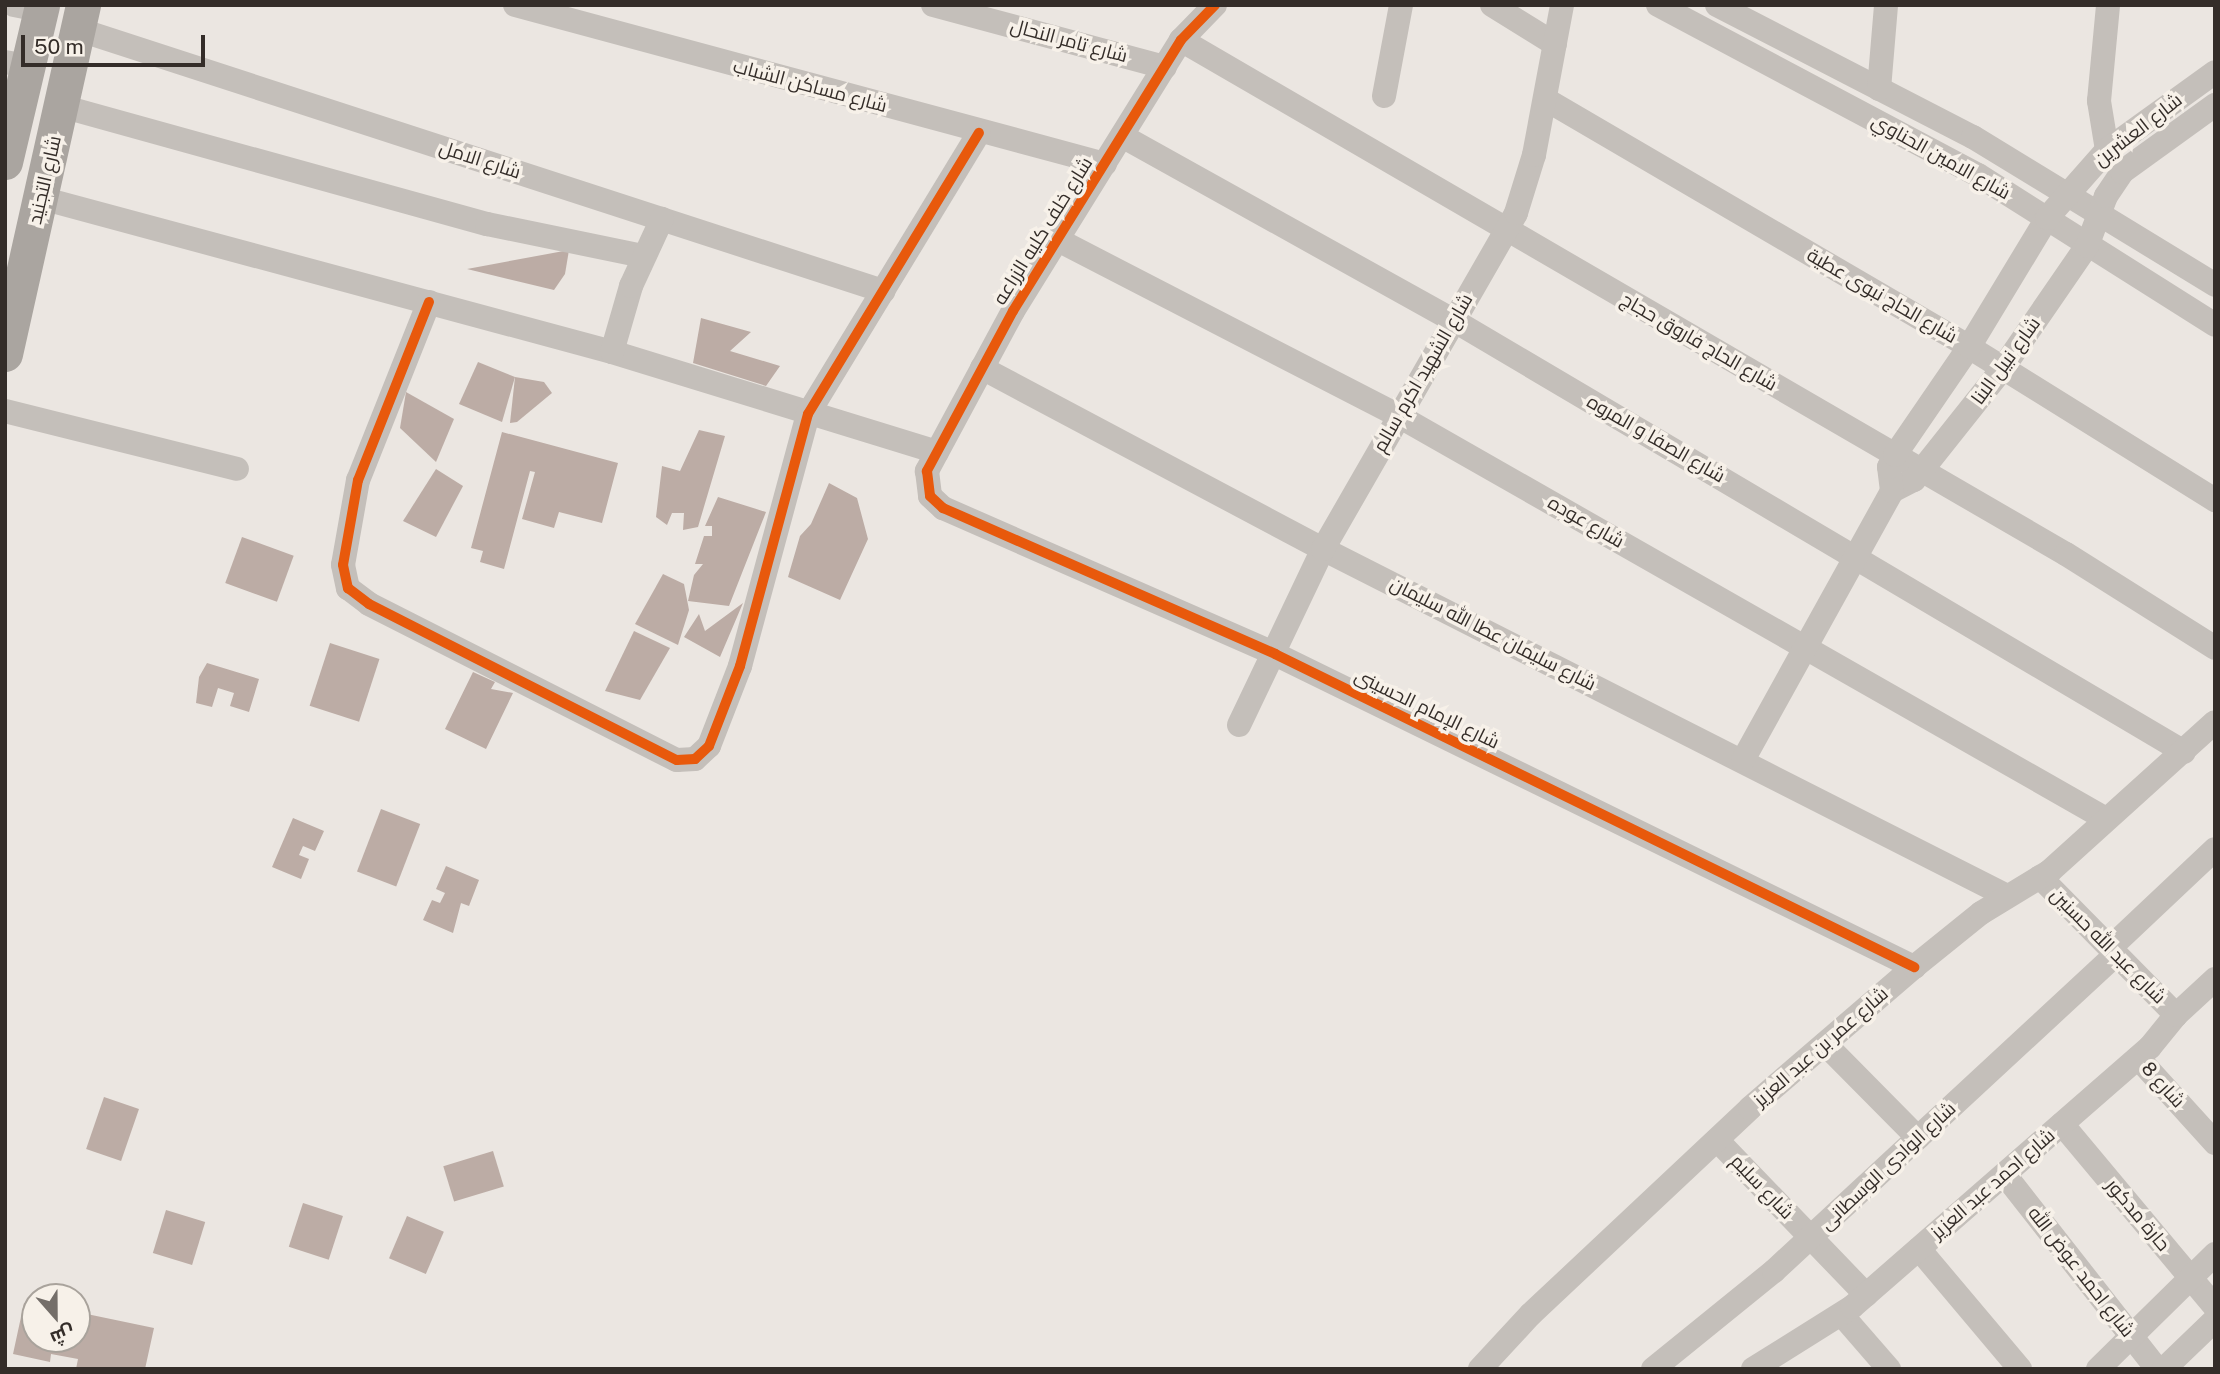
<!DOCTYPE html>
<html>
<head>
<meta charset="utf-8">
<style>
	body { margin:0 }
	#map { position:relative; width:2220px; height:1374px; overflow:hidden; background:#ebe6e1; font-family:"Public Sans",Cairo,sans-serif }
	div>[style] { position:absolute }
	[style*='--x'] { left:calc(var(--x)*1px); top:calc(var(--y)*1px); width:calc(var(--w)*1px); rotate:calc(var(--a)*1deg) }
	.building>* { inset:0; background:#bcaca5; transform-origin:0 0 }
	.minor>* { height:24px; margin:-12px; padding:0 12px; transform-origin:12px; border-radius:12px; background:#c4bfba }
	.highway>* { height:35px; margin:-17.5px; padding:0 17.5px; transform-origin:17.5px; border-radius:17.5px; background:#aaa5a0 }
	.cycleway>* { height:10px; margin:-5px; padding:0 5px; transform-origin:5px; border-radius:5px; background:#e8590c }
	span { translate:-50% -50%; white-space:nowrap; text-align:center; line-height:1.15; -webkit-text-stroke:7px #f7f1e9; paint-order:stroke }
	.street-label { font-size:19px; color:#342d29 }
	.frame { position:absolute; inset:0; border:7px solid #342d29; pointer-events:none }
	.north { position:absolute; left:21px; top:1283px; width:70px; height:70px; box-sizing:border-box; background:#f7f1e9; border:2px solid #a9a39c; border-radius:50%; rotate:159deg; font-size:19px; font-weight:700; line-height:28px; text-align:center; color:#342d29 }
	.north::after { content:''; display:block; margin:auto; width:24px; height:32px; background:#746e69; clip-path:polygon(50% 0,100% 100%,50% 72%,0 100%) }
	.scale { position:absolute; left:21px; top:35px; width:184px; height:32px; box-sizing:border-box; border:4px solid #342d29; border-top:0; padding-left:9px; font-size:21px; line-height:24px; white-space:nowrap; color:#342d29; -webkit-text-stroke:5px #f7f1e9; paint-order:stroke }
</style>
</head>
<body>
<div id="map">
	<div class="building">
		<i style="clip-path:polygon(569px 250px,565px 274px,554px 290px,467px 269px)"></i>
		<i style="clip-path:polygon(701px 318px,751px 332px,730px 351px,780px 366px,766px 386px,693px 363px)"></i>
		<i style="clip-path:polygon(478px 362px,515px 377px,502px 422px,459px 404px)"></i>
		<i style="clip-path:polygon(515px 377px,544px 382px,552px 393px,517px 422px,510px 423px)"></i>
		<i style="clip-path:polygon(406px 392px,454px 419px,436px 462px,400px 428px)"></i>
		<i style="clip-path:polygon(699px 430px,725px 436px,698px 527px,683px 530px,684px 513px,672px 513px,667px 525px,656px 517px,662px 466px,680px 471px)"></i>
		<i style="clip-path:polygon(502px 432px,618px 463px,602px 523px,559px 512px,554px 528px,522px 519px,535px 472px,530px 471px,504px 569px,480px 562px,483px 551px,471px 548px)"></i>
		<i style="clip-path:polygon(436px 469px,463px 486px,436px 537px,403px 521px)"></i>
		<i style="clip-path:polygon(829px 483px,857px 498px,868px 539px,840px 600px,788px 577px,800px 536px,811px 524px)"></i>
		<i style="clip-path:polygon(718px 497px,766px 512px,729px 606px,688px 601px,694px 575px,703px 564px,695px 564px,704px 536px,712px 536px,712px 526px,705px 526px)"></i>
		<i style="left:242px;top:537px;width:55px;height:49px;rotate:20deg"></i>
		<i style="clip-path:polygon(663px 574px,684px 584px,689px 610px,678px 645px,635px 624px)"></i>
		<i style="clip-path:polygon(743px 603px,720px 657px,684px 637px,699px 614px,705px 631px)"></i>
		<i style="clip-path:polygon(634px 631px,670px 648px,640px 700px,605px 691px)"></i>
		<i style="left:330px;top:643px;width:52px;height:66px;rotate:18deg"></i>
		<i style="clip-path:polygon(207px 663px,259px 679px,249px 712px,230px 706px,234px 693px,218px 688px,212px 707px,196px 703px,199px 677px)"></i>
		<i style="clip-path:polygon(473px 672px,495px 682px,491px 689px,513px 693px,486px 749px,445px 729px)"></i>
		<i style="left:381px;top:809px;width:42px;height:67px;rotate:21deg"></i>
		<i style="clip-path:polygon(293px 818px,324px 831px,315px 851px,303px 846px,299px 855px,309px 859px,301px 879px,272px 867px)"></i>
		<i style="clip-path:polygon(446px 866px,479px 880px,469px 906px,461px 903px,453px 933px,423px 920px,432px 900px,440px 903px,445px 893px,436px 889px)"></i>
		<i style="left:104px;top:1097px;width:37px;height:55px;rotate:19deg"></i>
		<i style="left:493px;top:1151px;width:37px;height:52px;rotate:73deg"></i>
		<i style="left:303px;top:1203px;width:42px;height:46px;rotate:18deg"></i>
		<i style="left:166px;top:1210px;width:41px;height:45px;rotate:17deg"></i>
		<i style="left:407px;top:1216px;width:40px;height:46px;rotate:23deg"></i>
		<i style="clip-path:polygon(77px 1302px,85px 1303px,82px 1313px,154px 1328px,145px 1369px,76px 1369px,78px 1359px,51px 1354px,50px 1362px,13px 1354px,24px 1303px,35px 1305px,35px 1339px,77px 1339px)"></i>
	</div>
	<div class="minor">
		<i style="--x:14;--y:5;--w:26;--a:11"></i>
		<i style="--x:515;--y:5;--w:611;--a:15.08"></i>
		<i style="--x:933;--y:5;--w:240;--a:15"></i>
		<i style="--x:1215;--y:5;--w:49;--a:134.2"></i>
		<i style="--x:1181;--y:40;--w:319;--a:121.8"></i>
		<i style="--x:1013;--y:311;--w:182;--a:118.3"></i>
		<i style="--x:927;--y:471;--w:25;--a:83"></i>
		<i style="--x:930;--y:496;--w:18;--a:43"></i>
		<i style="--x:943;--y:508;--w:363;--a:23.7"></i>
		<i style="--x:1275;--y:654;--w:712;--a:26.1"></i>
		<i style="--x:1492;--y:5;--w:74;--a:31.8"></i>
		<i style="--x:1658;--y:5;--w:362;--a:28"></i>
		<i style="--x:1978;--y:175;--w:280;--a:32.3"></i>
		<i style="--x:1717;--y:5;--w:288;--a:27.3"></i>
		<i style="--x:1973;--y:137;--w:284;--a:31.4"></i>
		<i style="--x:77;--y:29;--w:848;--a:18.01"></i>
		<i style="--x:1181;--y:40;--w:1023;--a:30.15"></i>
		<i style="--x:2066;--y:554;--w:176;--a:32.2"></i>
		<i style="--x:5;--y:62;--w:22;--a:10"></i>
		<i style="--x:1879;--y:89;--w:84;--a:-85.2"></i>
		<i style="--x:1384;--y:96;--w:93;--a:-79.4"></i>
		<i style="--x:1545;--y:99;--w:491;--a:30.3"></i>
		<i style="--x:1969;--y:347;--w:290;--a:31.9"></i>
		<i style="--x:61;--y:106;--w:442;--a:15.5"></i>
		<i style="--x:487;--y:224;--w:159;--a:11.6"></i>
		<i style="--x:1122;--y:136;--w:379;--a:29.1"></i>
		<i style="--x:1453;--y:320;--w:849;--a:30.58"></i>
		<i style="--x:2107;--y:150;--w:50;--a:-99.3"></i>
		<i style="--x:2099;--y:101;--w:96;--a:-84.6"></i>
		<i style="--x:41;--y:198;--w:591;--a:15.09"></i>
		<i style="--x:612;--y:352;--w:340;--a:17.1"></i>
		<i style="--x:1058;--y:240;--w:382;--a:27.3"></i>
		<i style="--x:1397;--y:415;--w:816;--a:29.68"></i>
		<i style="--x:429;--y:302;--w:192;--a:111.7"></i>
		<i style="--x:358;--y:480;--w:86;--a:100"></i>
		<i style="--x:343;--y:565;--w:24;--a:78"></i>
		<i style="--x:348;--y:588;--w:26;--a:37"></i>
		<i style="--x:369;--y:604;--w:345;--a:26.9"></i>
		<i style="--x:677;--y:760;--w:18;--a:-3"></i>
		<i style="--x:695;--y:759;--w:19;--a:-43"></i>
		<i style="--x:709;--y:746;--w:86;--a:-68.8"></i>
		<i style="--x:740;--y:666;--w:261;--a:-74.9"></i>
		<i style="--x:808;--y:414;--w:329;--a:-58.7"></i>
		<i style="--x:612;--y:352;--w:69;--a:-73.9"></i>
		<i style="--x:631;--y:286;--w:74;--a:-65.2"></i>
		<i style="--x:982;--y:368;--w:386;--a:28"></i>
		<i style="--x:1323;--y:549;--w:767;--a:26.9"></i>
		<i style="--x:5;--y:411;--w:239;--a:14"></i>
		<i style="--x:1892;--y:491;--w:25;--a:-27"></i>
		<i style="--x:1914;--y:480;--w:143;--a:-51.5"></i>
		<i style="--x:2003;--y:368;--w:148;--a:-55.5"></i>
		<i style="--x:2087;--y:246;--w:53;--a:-69.2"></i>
		<i style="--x:2106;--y:196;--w:29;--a:-56"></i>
		<i style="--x:2122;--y:172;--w:115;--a:-35.8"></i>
		<i style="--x:1239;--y:725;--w:195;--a:-64.5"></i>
		<i style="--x:1323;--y:549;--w:387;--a:-60.1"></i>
		<i style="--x:1516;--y:213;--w:61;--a:-72.8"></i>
		<i style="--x:1534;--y:155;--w:153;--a:-79.4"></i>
		<i style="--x:1743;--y:760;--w:308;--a:-61"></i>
		<i style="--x:1892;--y:491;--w:24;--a:-97"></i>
		<i style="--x:1889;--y:467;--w:13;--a:-63"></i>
		<i style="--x:1895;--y:455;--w:131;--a:-55.6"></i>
		<i style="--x:1969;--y:347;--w:151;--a:-58.8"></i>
		<i style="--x:2047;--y:218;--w:91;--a:-48.6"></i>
		<i style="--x:2107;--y:150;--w:133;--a:-35.8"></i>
		<i style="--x:2040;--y:877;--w:194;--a:45.4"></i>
		<i style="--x:2110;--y:948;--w:144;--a:-43.3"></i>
		<i style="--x:1825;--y:1044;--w:132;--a:45.3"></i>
		<i style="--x:2138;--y:1058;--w:115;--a:47.8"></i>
		<i style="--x:2062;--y:1124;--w:239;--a:50.1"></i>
		<i style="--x:1717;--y:1140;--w:215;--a:46.1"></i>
		<i style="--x:2005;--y:1175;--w:246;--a:51.9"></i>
		<i style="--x:1919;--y:1249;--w:157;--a:49.9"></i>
		<i style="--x:1842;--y:1315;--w:72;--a:49"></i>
		<i style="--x:1480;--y:1369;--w:75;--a:-47.2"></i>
		<i style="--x:1531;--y:1314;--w:301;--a:-43.2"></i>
		<i style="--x:1750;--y:1108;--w:216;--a:-40.7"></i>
		<i style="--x:1914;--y:967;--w:86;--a:-38.9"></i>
		<i style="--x:1981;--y:913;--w:81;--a:-31.3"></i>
		<i style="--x:2050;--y:871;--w:222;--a:-42.1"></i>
		<i style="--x:1653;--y:1369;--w:156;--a:-39"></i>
		<i style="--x:1774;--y:1271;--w:466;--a:-42.8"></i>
		<i style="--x:1753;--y:1369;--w:117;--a:-32.1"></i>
		<i style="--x:1852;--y:1307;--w:395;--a:-41.1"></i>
		<i style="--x:2150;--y:1047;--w:41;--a:-50.9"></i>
		<i style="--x:2176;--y:1015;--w:53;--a:-42.7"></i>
		<i style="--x:2098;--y:1369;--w:164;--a:-44.5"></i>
		<i style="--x:2164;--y:1369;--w:71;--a:-43.9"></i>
	</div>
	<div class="highway">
		<i style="--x:5;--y:162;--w:161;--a:-76.7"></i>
		<i style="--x:5;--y:354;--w:358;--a:-77.4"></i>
	</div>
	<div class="cycleway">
		<i style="--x:1215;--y:5;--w:49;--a:134.2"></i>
		<i style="--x:1181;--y:40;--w:319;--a:121.8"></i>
		<i style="--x:1013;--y:311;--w:182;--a:118.3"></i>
		<i style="--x:927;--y:471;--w:25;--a:83"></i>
		<i style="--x:930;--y:496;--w:18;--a:43"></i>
		<i style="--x:943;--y:508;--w:363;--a:23.7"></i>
		<i style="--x:1275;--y:654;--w:712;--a:26.1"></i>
		<i style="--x:429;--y:302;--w:192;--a:111.7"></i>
		<i style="--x:358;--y:480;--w:86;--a:100"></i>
		<i style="--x:343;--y:565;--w:24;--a:78"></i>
		<i style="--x:348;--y:588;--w:26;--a:37"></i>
		<i style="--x:369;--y:604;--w:345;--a:26.9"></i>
		<i style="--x:677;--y:760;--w:18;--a:-3"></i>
		<i style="--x:695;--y:759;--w:19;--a:-43"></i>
		<i style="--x:709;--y:746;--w:86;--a:-68.8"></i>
		<i style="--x:740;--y:666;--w:261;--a:-74.9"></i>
		<i style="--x:808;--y:414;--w:329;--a:-58.7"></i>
	</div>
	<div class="street-label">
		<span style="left:1069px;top:41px;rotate:15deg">شارع تامر النحال</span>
		<span style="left:810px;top:86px;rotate:15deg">شارع مساكن الشباب</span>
		<span style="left:2138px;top:130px;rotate:-38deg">شارع العشرين</span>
		<span style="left:1941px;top:157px;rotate:29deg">شارع الامين الحناوي</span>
		<span style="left:480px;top:160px;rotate:18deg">شارع الامل</span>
		<span style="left:45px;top:180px;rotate:-77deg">شارع التجنيد</span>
		<span style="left:1043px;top:231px;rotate:-58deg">شارع خلف كليه الزراعه</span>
		<span style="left:1882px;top:296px;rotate:30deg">شارع الحاج نبوى عطية</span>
		<span style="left:1699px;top:342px;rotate:30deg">شارع الحاج فاروق حجاج</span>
		<span style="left:2006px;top:361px;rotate:-54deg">شارع نبيل البنا</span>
		<span style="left:1423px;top:373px;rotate:-60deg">شارع الشهيد اكرم سالم</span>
		<span style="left:1656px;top:439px;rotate:30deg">شارع الصفا و المروه</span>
		<span style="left:1586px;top:522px;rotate:30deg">شارع عوده</span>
		<span style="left:1493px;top:634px;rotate:27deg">شارع سليمان عطا الله سليمان</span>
		<span style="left:1427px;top:709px;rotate:26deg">شارع الإمام الحسينى</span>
		<span style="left:2108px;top:946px;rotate:45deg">شارع عبد الله حسنين</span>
		<span style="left:1821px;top:1047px;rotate:-41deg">شارع عمر بن عبد العزيز</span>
		<span style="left:2163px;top:1085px;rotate:48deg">شارع 8</span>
		<span style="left:1888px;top:1166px;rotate:-43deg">شارع الوادى الوسطانى</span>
		<span style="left:1993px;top:1184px;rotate:-41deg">شارع احمد عبد العزيز</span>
		<span style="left:1762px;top:1187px;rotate:46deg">شارع سليم</span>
		<span style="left:2138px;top:1215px;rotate:50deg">حارة مدكور</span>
		<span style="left:2081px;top:1272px;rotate:52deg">شارع احمد عوض الله</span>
	</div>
	<div class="frame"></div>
	<div class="north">ش</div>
	<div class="scale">50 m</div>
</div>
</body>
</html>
